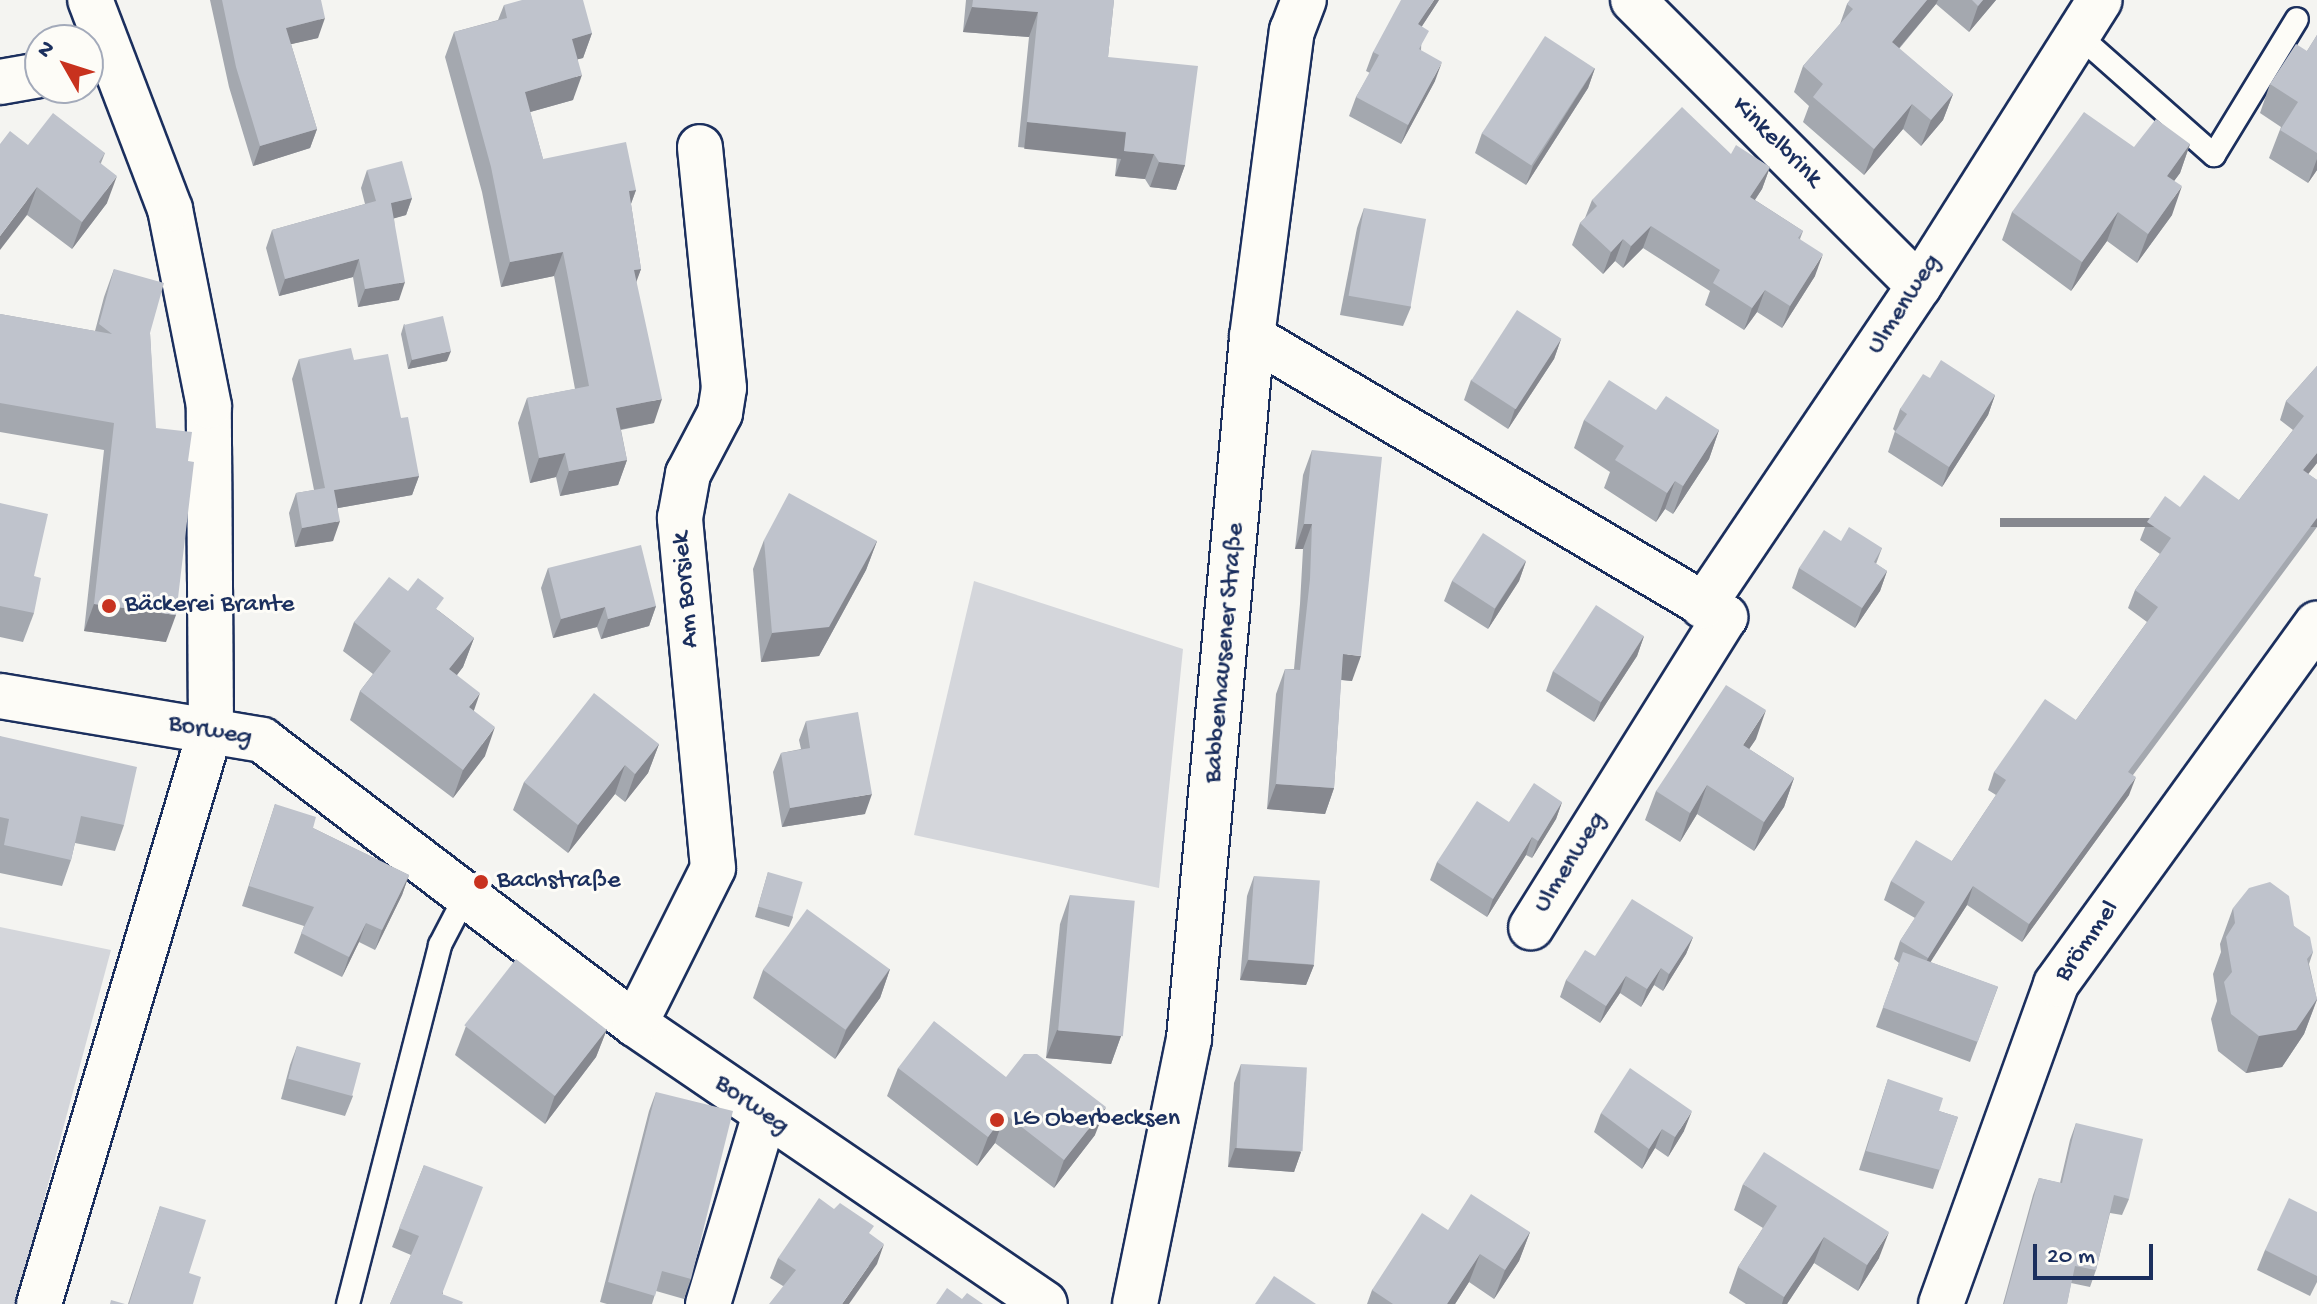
<!DOCTYPE html>
<html>
<head>
<meta charset="utf-8">
<style>
	body { margin:0 }
	#map { position:relative; width:2317px; height:1304px; overflow:hidden; background:#f4f4f1; font-family:"Gochi Hand",sans-serif }
	div>[style] { position:absolute }
	[style*='--x'] { left:calc(var(--x)*1px); top:calc(var(--y)*1px); width:calc(var(--w)*1px); rotate:calc(var(--a)*1deg) }
	.green>* { inset:0; background:#d4d6db }
	.roads { filter:drop-shadow(2px 0 #1b2f5e) drop-shadow(-2px 0 #1b2f5e) drop-shadow(0 2px #1b2f5e) drop-shadow(0 -2px #1b2f5e) }
	.lane>* { height:22px; margin:-11px; padding:0 11px; transform-origin:11px; border-radius:11px; background:#fdfcf7 }
	.street>* { height:44px; margin:-22px; padding:0 22px; transform-origin:22px; border-radius:22px; background:#fdfcf7 }
	.wall>* { inset:0; background:#a4a8af }
	.shaded-wall>* { inset:0; background:#86888f; transform-origin:0 0 }
	.building>* { inset:0; background:#bfc3cc; transform-origin:0 0 }
	.dots>* { width:22px; height:22px; translate:-50% -50%; box-sizing:border-box; border:4px solid #fdfcf7; border-radius:50% }
	span { translate:-50% -50%; white-space:nowrap; text-align:center; line-height:1.15; -webkit-text-stroke:6px #fdfcf7; paint-order:stroke }
	.street-label { font-size:26px; color:#1b2f5e }
	.poi-label { font-size:26px; color:#1b2f5e }
	.left { translate:0 -50%; text-align:left }
	.north { position:absolute; left:24px; top:24px; width:80px; height:80px; box-sizing:border-box; background:#fdfcf7; border:2px solid #a3aaba; border-radius:50%; rotate:309deg; font-size:22px; font-weight:700; line-height:32px; text-align:center; color:#1b2f5e }
	.north::after { content:''; display:block; margin:auto; width:28px; height:36px; background:#c8321e; clip-path:polygon(50% 0,100% 100%,50% 72%,0 100%) }
	.scale { position:absolute; left:2033px; top:1244px; width:120px; height:36px; box-sizing:border-box; border:4px solid #1b2f5e; border-top:0; padding-left:10px; font-size:24px; line-height:28px; white-space:nowrap; color:#1b2f5e; -webkit-text-stroke:6px #fdfcf7; paint-order:stroke }
</style>
</head>
<body>
<div id="map">
	<div class="green">
		<i style="clip-path:polygon(974px 581px,1183px 649px,1159px 888px,914px 835px)"></i>
		<i style="clip-path:polygon(0 927px,111px 950px,16px 1304px,0 1304px)"></i>
	</div>
	<div class="roads">
		<div class="lane">
			<i style="--x:2077;--y:34;--w:183;--a:41.5"></i>
			<i style="--x:2214;--y:155;--w:159;--a:-58.6"></i>
			<i style="--x:348;--y:1304;--w:371;--a:-75.6"></i>
			<i style="--x:440;--y:945;--w:56;--a:-62.5"></i>
		</div>
		<div class="street">
			<i style="--x:1633;--y:0;--w:404;--a:45"></i>
			<i style="--x:0;--y:82;--w:41;--a:-9.9"></i>
			<i style="--x:1252;--y:337;--w:550;--a:30.62"></i>
			<i style="--x:1725;--y:617;--w:366;--a:122"></i>
			<i style="--x:1703;--y:606;--w:386;--a:-56"></i>
			<i style="--x:1919;--y:286;--w:338;--a:-57.7"></i>
			<i style="--x:0;--y:696;--w:266;--a:9.5"></i>
			<i style="--x:262;--y:740;--w:469;--a:37.3"></i>
			<i style="--x:635;--y:1024;--w:496;--a:34.3"></i>
			<i style="--x:635;--y:1024;--w:174;--a:-63.4"></i>
			<i style="--x:713;--y:868;--w:352;--a:-95.4"></i>
			<i style="--x:680;--y:518;--w:45;--a:-79.7"></i>
			<i style="--x:688;--y:474;--w:69;--a:-62.3"></i>
			<i style="--x:720;--y:413;--w:25;--a:-81"></i>
			<i style="--x:724;--y:388;--w:242;--a:-95.7"></i>
			<i style="--x:39;--y:1304;--w:601;--a:-73.37"></i>
			<i style="--x:211;--y:728;--w:322;--a:-90.4"></i>
			<i style="--x:209;--y:406;--w:201;--a:-101.2"></i>
			<i style="--x:170;--y:209;--w:224;--a:-110.9"></i>
			<i style="--x:708;--y:1304;--w:195;--a:-73.3"></i>
			<i style="--x:1135;--y:1304;--w:270;--a:-78.5"></i>
			<i style="--x:1189;--y:1039;--w:705;--a:-84.87"></i>
			<i style="--x:1252;--y:337;--w:309;--a:-82.6"></i>
			<i style="--x:1292;--y:31;--w:33;--a:-69"></i>
			<i style="--x:1941;--y:1304;--w:340;--a:-70.2"></i>
			<i style="--x:2056;--y:984;--w:445;--a:-54.1"></i>
		</div>
	</div>
	<div class="wall">
		<i style="clip-path:polygon(210px 0,321px 0,318px 38px,291px 44px,317px 129px,310px 148px,253px 166px,229px 87px)"></i>
		<i style="clip-path:polygon(966px 0,1114px 0,1108px 57px,1185px 165px,1176px 190px,1150px 187px,1145px 179px,1115px 176px,1117px 157px,1018px 147px,1029px 37px,963px 32px)"></i>
		<i style="clip-path:polygon(1439px 0,1422px 26px,1421px 51px,1435px 81px,1401px 144px,1349px 116px,1356px 97px,1370px 73px,1366px 71px,1373px 52px)"></i>
		<i style="clip-path:polygon(1850px 0,1996px 0,1969px 32px,1936px 4px,1899px 49px,1953px 94px,1943px 120px,1921px 146px,1903px 129px,1864px 175px,1803px 122px,1809px 106px,1794px 92px,1803px 66px,1840px 24px,1847px 4px)"></i>
		<i style="clip-path:polygon(504px 5px,592px 33px,583px 58px,578px 59px,573px 100px,530px 112px,543px 159px,636px 190px,631px 204px,641px 269px,636px 281px,654px 423px,621px 430px,627px 460px,618px 485px,560px 496px,556px 477px,530px 483px,518px 423px,527px 398px,575px 389px,554px 276px,501px 287px,482px 192px,445px 57px,454px 32px,498px 20px)"></i>
		<i style="clip-path:polygon(2317px 35px,2317px 170px,2308px 183px,2269px 158px,2281px 127px,2260px 113px,2270px 84px,2307px 51px)"></i>
		<i style="clip-path:polygon(1595px 68px,1588px 88px,1526px 185px,1475px 153px,1482px 133px)"></i>
		<i style="clip-path:polygon(2190px 144px,2180px 173px,2174px 181px,2172px 215px,2137px 263px,2107px 241px,2071px 291px,2002px 240px,2012px 212px,2134px 147px)"></i>
		<i style="clip-path:polygon(28px 145px,105px 153px,101px 163px,107px 203px,72px 249px,27px 215px)"></i>
		<i style="clip-path:polygon(1731px 154px,1770px 167px,1762px 189px,1755px 200px,1803px 231px,1800px 239px,1815px 276px,1782px 328px,1757px 312px,1744px 330px,1705px 305px,1710px 291px,1643px 248px,1623px 268px,1615px 261px,1603px 274px,1572px 245px,1580px 223px,1585px 218px,1592px 200px)"></i>
		<i style="clip-path:polygon(367px 170px,412px 198px,406px 215px,394px 218px,399px 300px,358px 307px,353px 277px,279px 296px,266px 248px,272px 230px,365px 204px,361px 188px)"></i>
		<i style="clip-path:polygon(1364px 208px,1411px 307px,1403px 326px,1340px 315px,1357px 228px)"></i>
		<i style="clip-path:polygon(114px 269px,150px 333px,166px 642px,84px 631px,104px 450px,0 432px,0 314px,95px 331px,104px 297px)"></i>
		<i style="clip-path:polygon(404px 324px,447px 361px,408px 369px,401px 334px)"></i>
		<i style="clip-path:polygon(1561px 339px,1554px 359px,1508px 429px,1464px 400px,1471px 380px)"></i>
		<i style="clip-path:polygon(299px 359px,354px 360px,401px 418px,419px 476px,412px 495px,338px 508px,333px 541px,295px 547px,289px 513px,296px 493px,314px 490px,292px 379px)"></i>
		<i style="clip-path:polygon(2317px 366px,2317px 463px,2308px 474px,2317px 480px,2317px 527px,2133px 775px,2129px 795px,2022px 942px,1967px 905px,1930px 962px,1998px 987px,1970px 1062px,1876px 1027px,1899px 963px,1894px 959px,1900px 941px,1915px 918px,1884px 900px,1891px 881px,1952px 861px,1996px 795px,1988px 790px,1994px 772px,2076px 720px,2147px 622px,2128px 608px,2135px 590px,2160px 554px,2140px 540px,2147px 522px,2180px 507px,2239px 500px,2293px 430px,2280px 420px,2286px 401px)"></i>
		<i style="clip-path:polygon(1930px 378px,1995px 395px,1988px 415px,1942px 487px,1888px 452px,1895px 431px,1893px 429px,1900px 409px)"></i>
		<i style="clip-path:polygon(1656px 410px,1719px 430px,1709px 459px,1673px 514px,1665px 509px,1656px 522px,1604px 488px,1610px 472px,1574px 448px,1584px 420px)"></i>
		<i style="clip-path:polygon(1312px 450px,1352px 681px,1341px 680px,1334px 788px,1325px 814px,1267px 809px,1276px 694px,1285px 669px,1294px 669px,1300px 604px,1303px 549px,1295px 549px,1303px 475px)"></i>
		<i style="clip-path:polygon(0 503px,34px 576px,34px 613px,23px 642px,0 637px)"></i>
		<i style="clip-path:polygon(764px 540px,877px 541px,866px 570px,819px 656px,761px 662px,753px 569px)"></i>
		<i style="clip-path:polygon(1841px 541px,1882px 548px,1876px 564px,1887px 571px,1880px 591px,1855px 628px,1792px 588px,1799px 568px)"></i>
		<i style="clip-path:polygon(1526px 561px,1519px 581px,1488px 629px,1444px 601px,1452px 581px)"></i>
		<i style="clip-path:polygon(548px 568px,656px 606px,649px 626px,601px 639px,597px 627px,553px 638px,541px 588px)"></i>
		<i style="clip-path:polygon(408px 591px,439px 611px,474px 638px,463px 667px,457px 675px,474px 711px,485px 756px,453px 798px,350px 720px,360px 691px,373px 674px,343px 651px,354px 622px)"></i>
		<i style="clip-path:polygon(1644px 636px,1637px 656px,1594px 722px,1546px 691px,1553px 671px)"></i>
		<i style="clip-path:polygon(806px 721px,865px 814px,782px 827px,773px 772px,781px 753px,801px 749px,799px 740px)"></i>
		<i style="clip-path:polygon(0 736px,124px 825px,115px 851px,75px 843px,71px 860px,62px 886px,0 873px)"></i>
		<i style="clip-path:polygon(1756px 739px,1749px 749px,1794px 778px,1784px 807px,1754px 851px,1697px 814px,1680px 842px,1645px 820px,1656px 791px)"></i>
		<i style="clip-path:polygon(659px 744px,648px 773px,625px 802px,615px 794px,568px 853px,513px 810px,524px 782px)"></i>
		<i style="clip-path:polygon(1562px 802px,1556px 819px,1532px 858px,1526px 855px,1487px 917px,1430px 880px,1437px 862px,1509px 822px)"></i>
		<i style="clip-path:polygon(275px 804px,313px 828px,409px 875px,402px 895px,375px 950px,359px 942px,342px 977px,294px 953px,304px 926px,242px 906px)"></i>
		<i style="clip-path:polygon(768px 872px,793px 917px,789px 927px,755px 917px)"></i>
		<i style="clip-path:polygon(1254px 876px,1314px 965px,1306px 985px,1240px 980px,1247px 896px)"></i>
		<i style="clip-path:polygon(1070px 895px,1121px 1036px,1111px 1064px,1046px 1058px,1060px 924px)"></i>
		<i style="clip-path:polygon(2233px 908px,2294px 926px,2313px 952px,2309px 964px,2317px 1000px,2304px 1034px,2282px 1067px,2246px 1073px,2218px 1051px,2211px 1019px,2217px 1001px,2213px 974px,2221px 952px,2220px 944px)"></i>
		<i style="clip-path:polygon(1693px 937px,1686px 954px,1663px 991px,1654px 985px,1641px 1007px,1620px 993px,1600px 1023px,1560px 997px,1566px 980px,1595px 956px)"></i>
		<i style="clip-path:polygon(890px 969px,880px 998px,835px 1059px,753px 998px,763px 970px)"></i>
		<i style="clip-path:polygon(466px 1026px,607px 1029px,596px 1057px,545px 1124px,455px 1055px)"></i>
		<i style="clip-path:polygon(297px 1046px,353px 1096px,345px 1116px,281px 1099px,290px 1065px)"></i>
		<i style="clip-path:polygon(1241px 1064px,1301px 1152px,1294px 1172px,1228px 1167px,1234px 1083px)"></i>
		<i style="clip-path:polygon(898px 1068px,1006px 1077px,1095px 1135px,1054px 1188px,995px 1143px,977px 1166px,887px 1096px)"></i>
		<i style="clip-path:polygon(1888px 1079px,1939px 1111px,1958px 1117px,1933px 1189px,1859px 1170px)"></i>
		<i style="clip-path:polygon(656px 1092px,691px 1279px,684px 1299px,656px 1291px,652px 1304px,607px 1304px,600px 1302px,649px 1111px)"></i>
		<i style="clip-path:polygon(1601px 1113px,1684px 1131px,1668px 1157px,1655px 1148px,1642px 1169px,1594px 1132px)"></i>
		<i style="clip-path:polygon(2076px 1123px,2129px 1199px,2122px 1215px,2110px 1213px,2096px 1270px,2090px 1287px,2071px 1283px,2067px 1304px,2003px 1304px,2033px 1195px,2039px 1178px,2060px 1183px,2070px 1140px)"></i>
		<i style="clip-path:polygon(424px 1165px,443px 1294px,390px 1304px,411px 1255px,392px 1247px)"></i>
		<i style="clip-path:polygon(1743px 1184px,1879px 1258px,1858px 1291px,1814px 1263px,1787px 1304px,1746px 1304px,1729px 1293px,1738px 1267px,1763px 1228px,1734px 1210px)"></i>
		<i style="clip-path:polygon(160px 1206px,189px 1273px,193px 1304px,128px 1304px)"></i>
		<i style="clip-path:polygon(2317px 1212px,2317px 1282px,2310px 1296px,2257px 1270px,2265px 1250px)"></i>
		<i style="clip-path:polygon(1448px 1230px,1530px 1232px,1519px 1261px,1494px 1299px,1469px 1282px,1455px 1304px,1367px 1304px,1372px 1290px)"></i>
		<i style="clip-path:polygon(871px 1235px,877px 1264px,783px 1286px,770px 1278px,778px 1258px)"></i>
	</div>
	<div class="shaded-wall">
		<i style="clip-path:polygon(1434px 0,1439px 0,1411px 43px,1418px 24px)"></i>
		<i style="clip-path:polygon(1927px 0,1938px 0,1936px 4px,1882px 68px,1892px 42px)"></i>
		<i style="clip-path:polygon(1983px 0,1996px 0,1969px 32px,1978px 6px)"></i>
		<i style="clip-path:polygon(972px 7px,1038px 12px,1029px 37px,963px 32px)"></i>
		<i style="clip-path:polygon(325px 18px,318px 38px,279px 47px,286px 28px)"></i>
		<i style="clip-path:polygon(592px 33px,583px 58px,563px 63px,572px 39px)"></i>
		<i style="clip-path:polygon(1442px 62px,1435px 81px,1401px 144px,1408px 125px)"></i>
		<i style="clip-path:polygon(1595px 68px,1588px 88px,1526px 185px,1533px 166px)"></i>
		<i style="clip-path:polygon(582px 75px,573px 100px,516px 116px,525px 92px)"></i>
		<i style="clip-path:polygon(1953px 94px,1943px 120px,1921px 146px,1931px 120px)"></i>
		<i style="clip-path:polygon(1912px 104px,1903px 129px,1864px 175px,1874px 149px)"></i>
		<i style="left:1027px;top:122px;width:100px;height:27px;rotate:6deg"></i>
		<i style="clip-path:polygon(317px 129px,310px 148px,253px 166px,260px 146px)"></i>
		<i style="clip-path:polygon(2190px 144px,2180px 173px,2157px 204px,2167px 176px)"></i>
		<i style="clip-path:polygon(1124px 151px,1154px 154px,1145px 179px,1115px 176px)"></i>
		<i style="clip-path:polygon(2317px 159px,2317px 170px,2308px 183px)"></i>
		<i style="clip-path:polygon(1159px 162px,1185px 165px,1176px 190px,1150px 187px)"></i>
		<i style="clip-path:polygon(1770px 167px,1762px 189px,1742px 219px,1750px 197px)"></i>
		<i style="clip-path:polygon(117px 176px,107px 203px,72px 249px,82px 222px)"></i>
		<i style="clip-path:polygon(2182px 186px,2172px 215px,2137px 263px,2148px 234px)"></i>
		<i style="clip-path:polygon(37px 187px,27px 215px,0 250px,0 236px)"></i>
		<i style="clip-path:polygon(636px 190px,627px 214px,629px 191px)"></i>
		<i style="clip-path:polygon(412px 198px,406px 215px,385px 221px,391px 203px)"></i>
		<i style="clip-path:polygon(2118px 212px,2107px 241px,2071px 291px,2082px 262px)"></i>
		<i style="clip-path:polygon(1651px 226px,1643px 248px,1623px 268px,1631px 246px)"></i>
		<i style="clip-path:polygon(1623px 239px,1615px 261px,1603px 274px,1611px 252px)"></i>
		<i style="clip-path:polygon(563px 252px,554px 276px,501px 287px,510px 262px)"></i>
		<i style="clip-path:polygon(1823px 254px,1815px 276px,1782px 328px,1790px 306px)"></i>
		<i style="clip-path:polygon(359px 259px,353px 277px,279px 296px,285px 279px)"></i>
		<i style="clip-path:polygon(641px 269px,632px 294px,634px 270px)"></i>
		<i style="clip-path:polygon(405px 282px,399px 300px,358px 307px,365px 289px)"></i>
		<i style="clip-path:polygon(1765px 290px,1757px 312px,1744px 330px,1752px 308px)"></i>
		<i style="clip-path:polygon(1561px 339px,1554px 359px,1508px 429px,1515px 409px)"></i>
		<i style="clip-path:polygon(451px 351px,447px 361px,408px 369px,412px 359px)"></i>
		<i style="clip-path:polygon(1995px 395px,1988px 415px,1942px 487px,1949px 467px)"></i>
		<i style="clip-path:polygon(662px 399px,654px 423px,607px 432px,616px 408px)"></i>
		<i style="clip-path:polygon(1719px 430px,1709px 459px,1673px 514px,1683px 486px)"></i>
		<i style="clip-path:polygon(565px 453px,556px 477px,530px 483px,539px 458px)"></i>
		<i style="clip-path:polygon(2317px 453px,2317px 463px,2297px 488px,2303px 470px)"></i>
		<i style="clip-path:polygon(627px 460px,618px 485px,560px 496px,569px 471px)"></i>
		<i style="clip-path:polygon(419px 476px,412px 495px,327px 510px,334px 490px)"></i>
		<i style="clip-path:polygon(1675px 481px,1665px 509px,1656px 522px,1667px 493px)"></i>
		<i style="left:2317px;top:518px;width:9px;height:317px;rotate:90deg"></i>
		<i style="clip-path:polygon(340px 521px,333px 541px,295px 547px,302px 528px)"></i>
		<i style="clip-path:polygon(1304px 524px,1312px 524px,1303px 549px,1295px 549px)"></i>
		<i style="clip-path:polygon(877px 541px,866px 570px,819px 656px,761px 662px,772px 633px)"></i>
		<i style="clip-path:polygon(1526px 561px,1519px 581px,1488px 629px,1495px 609px)"></i>
		<i style="clip-path:polygon(1887px 571px,1880px 591px,1855px 628px,1862px 608px)"></i>
		<i style="clip-path:polygon(94px 604px,176px 615px,166px 642px,84px 631px)"></i>
		<i style="clip-path:polygon(656px 606px,649px 626px,601px 639px,608px 619px)"></i>
		<i style="clip-path:polygon(605px 607px,597px 627px,553px 638px,561px 619px)"></i>
		<i style="clip-path:polygon(1644px 636px,1637px 656px,1594px 722px,1601px 702px)"></i>
		<i style="clip-path:polygon(474px 638px,463px 667px,439px 698px,449px 669px)"></i>
		<i style="clip-path:polygon(1343px 654px,1361px 656px,1352px 681px,1333px 679px)"></i>
		<i style="clip-path:polygon(480px 693px,470px 722px,469px 707px)"></i>
		<i style="clip-path:polygon(1766px 710px,1756px 739px,1733px 773px,1743px 745px)"></i>
		<i style="clip-path:polygon(495px 727px,485px 756px,453px 798px,463px 770px)"></i>
		<i style="clip-path:polygon(659px 744px,648px 773px,625px 802px,635px 774px)"></i>
		<i style="clip-path:polygon(625px 765px,615px 794px,568px 853px,578px 825px)"></i>
		<i style="clip-path:polygon(2136px 777px,2129px 795px,2022px 942px,2029px 924px)"></i>
		<i style="clip-path:polygon(1794px 778px,1784px 807px,1754px 851px,1764px 822px)"></i>
		<i style="clip-path:polygon(1276px 784px,1334px 788px,1325px 814px,1267px 809px)"></i>
		<i style="clip-path:polygon(1707px 785px,1697px 814px,1680px 842px,1690px 813px)"></i>
		<i style="clip-path:polygon(872px 794px,865px 814px,782px 827px,790px 808px)"></i>
		<i style="clip-path:polygon(1562px 802px,1556px 819px,1532px 858px,1538px 841px)"></i>
		<i style="clip-path:polygon(1532px 837px,1526px 855px,1487px 917px,1493px 899px)"></i>
		<i style="clip-path:polygon(409px 875px,402px 895px,375px 950px,382px 930px)"></i>
		<i style="clip-path:polygon(1973px 886px,1967px 905px,1921px 977px,1928px 958px)"></i>
		<i style="clip-path:polygon(366px 923px,359px 942px,342px 977px,349px 957px)"></i>
		<i style="clip-path:polygon(1693px 937px,1686px 954px,1663px 991px,1669px 974px)"></i>
		<i style="clip-path:polygon(1248px 960px,1314px 965px,1306px 985px,1240px 980px)"></i>
		<i style="clip-path:polygon(1661px 968px,1654px 985px,1641px 1007px,1647px 989px)"></i>
		<i style="clip-path:polygon(890px 969px,880px 998px,835px 1059px,846px 1030px)"></i>
		<i style="clip-path:polygon(1626px 976px,1620px 993px,1600px 1023px,1606px 1006px)"></i>
		<i style="clip-path:polygon(2317px 999px,2304px 1034px,2282px 1067px,2246px 1073px,2259px 1036px)"></i>
		<i style="clip-path:polygon(607px 1029px,596px 1057px,545px 1124px,555px 1095px)"></i>
		<i style="clip-path:polygon(1057px 1030px,1121px 1036px,1111px 1064px,1046px 1058px)"></i>
		<i style="clip-path:polygon(1106px 1107px,1095px 1135px,1054px 1188px,1064px 1160px)"></i>
		<i style="clip-path:polygon(1692px 1111px,1684px 1131px,1668px 1157px,1675px 1137px)"></i>
		<i style="clip-path:polygon(1005px 1114px,995px 1143px,977px 1166px,988px 1137px)"></i>
		<i style="clip-path:polygon(1662px 1129px,1655px 1148px,1642px 1169px,1649px 1149px)"></i>
		<i style="clip-path:polygon(1235px 1148px,1301px 1152px,1294px 1172px,1228px 1167px)"></i>
		<i style="clip-path:polygon(1530px 1232px,1519px 1261px,1494px 1299px,1505px 1270px)"></i>
		<i style="clip-path:polygon(1889px 1232px,1879px 1258px,1858px 1291px,1867px 1265px)"></i>
		<i style="clip-path:polygon(1824px 1237px,1814px 1263px,1787px 1304px,1782px 1304px,1784px 1297px)"></i>
		<i style="clip-path:polygon(884px 1244px,877px 1264px,849px 1304px,842px 1304px)"></i>
		<i style="clip-path:polygon(1480px 1254px,1469px 1282px,1455px 1304px,1447px 1304px)"></i>
	</div>
	<div class="building">
		<i style="clip-path:polygon(222px 0,321px 0,325px 18px,286px 28px,317px 129px,260px 146px,236px 67px)"></i>
		<i style="clip-path:polygon(522px 0,583px 0,592px 33px,572px 39px,582px 75px,525px 92px,543px 159px,626px 142px,636px 190px,629px 191px,641px 269px,634px 270px,662px 399px,616px 408px,627px 460px,569px 471px,565px 453px,539px 458px,527px 398px,589px 386px,563px 252px,510px 262px,491px 167px,454px 32px,507px 18px,504px 5px)"></i>
		<i style="clip-path:polygon(973px 0,1114px 0,1108px 57px,1198px 66px,1185px 165px,1159px 162px,1154px 154px,1124px 151px,1126px 132px,1027px 122px,1038px 12px,972px 7px)"></i>
		<i style="clip-path:polygon(1401px 0,1434px 0,1418px 24px,1429px 31px,1419px 49px,1442px 62px,1408px 125px,1356px 97px,1379px 55px,1373px 52px)"></i>
		<i style="clip-path:polygon(1850px 0,1927px 0,1892px 42px,1953px 94px,1931px 120px,1912px 104px,1874px 149px,1813px 97px,1823px 84px,1803px 66px,1853px 9px,1847px 4px)"></i>
		<i style="clip-path:polygon(1972px 0,1983px 0,1978px 6px)"></i>
		<i style="clip-path:polygon(2317px 35px,2317px 153px,2280px 130px,2298px 102px,2270px 84px,2296px 44px,2307px 51px)"></i>
		<i style="left:1545px;top:36px;width:59px;height:116px;rotate:33deg"></i>
		<i style="clip-path:polygon(1682px 107px,1731px 154px,1736px 145px,1770px 167px,1750px 197px,1803px 231px,1798px 238px,1823px 254px,1790px 306px,1765px 290px,1752px 308px,1713px 283px,1720px 270px,1651px 226px,1631px 246px,1623px 239px,1611px 252px,1580px 223px,1597px 206px,1592px 200px)"></i>
		<i style="clip-path:polygon(2084px 112px,2134px 147px,2156px 119px,2190px 144px,2167px 176px,2182px 186px,2148px 234px,2118px 212px,2082px 262px,2012px 212px)"></i>
		<i style="clip-path:polygon(53px 113px,105px 153px,99px 162px,117px 176px,82px 222px,37px 187px,0 236px,0 144px,10px 131px,28px 145px)"></i>
		<i style="clip-path:polygon(402px 161px,412px 198px,391px 203px,405px 282px,365px 289px,359px 259px,285px 279px,272px 230px,376px 201px,367px 170px)"></i>
		<i style="left:1364px;top:208px;width:63px;height:89px;rotate:10deg"></i>
		<i style="clip-path:polygon(114px 269px,164px 283px,150px 333px,156px 428px,192px 432px,188px 461px,194px 462px,176px 615px,94px 604px,114px 423px,0 403px,0 314px,112px 334px,99px 324px)"></i>
		<i style="left:1517px;top:310px;width:53px;height:84px;rotate:33deg"></i>
		<i style="left:443px;top:316px;width:36px;height:40px;rotate:77deg"></i>
		<i style="clip-path:polygon(351px 348px,354px 360px,388px 354px,401px 418px,408px 417px,419px 476px,334px 490px,340px 521px,302px 528px,296px 493px,325px 488px,299px 359px)"></i>
		<i style="clip-path:polygon(1941px 360px,1995px 395px,1949px 467px,1895px 432px,1907px 414px,1900px 409px,1923px 374px,1930px 378px)"></i>
		<i style="clip-path:polygon(2317px 366px,2317px 453px,2303px 470px,2317px 480px,2317px 518px,2128px 772px,2136px 777px,2029px 924px,1973px 886px,1928px 958px,1900px 941px,1925px 902px,1891px 881px,1916px 840px,1952px 861px,2006px 780px,1994px 772px,2045px 699px,2076px 720px,2158px 607px,2135px 590px,2171px 538px,2147px 522px,2165px 496px,2180px 507px,2204px 475px,2239px 500px,2304px 416px,2286px 401px)"></i>
		<i style="clip-path:polygon(1609px 380px,1656px 410px,1666px 396px,1719px 430px,1683px 486px,1675px 481px,1667px 493px,1615px 460px,1624px 446px,1584px 420px)"></i>
		<i style="clip-path:polygon(1312px 450px,1382px 457px,1361px 656px,1343px 654px,1334px 788px,1276px 784px,1285px 669px,1300px 670px,1310px 579px,1312px 524px,1304px 524px)"></i>
		<i style="clip-path:polygon(789px 493px,877px 541px,829px 627px,772px 633px,764px 540px)"></i>
		<i style="clip-path:polygon(0 503px,48px 514px,34px 576px,41px 578px,34px 613px,0 606px)"></i>
		<i style="clip-path:polygon(1849px 527px,1882px 548px,1874px 562px,1887px 571px,1862px 608px,1799px 568px,1824px 530px,1841px 541px)"></i>
		<i style="left:1483px;top:533px;width:51px;height:57px;rotate:33deg"></i>
		<i style="clip-path:polygon(641px 545px,656px 606px,608px 619px,605px 607px,561px 619px,548px 568px)"></i>
		<i style="clip-path:polygon(389px 577px,408px 591px,418px 578px,444px 598px,436px 609px,474px 638px,449px 669px,480px 693px,469px 707px,495px 727px,463px 770px,360px 691px,391px 651px,354px 622px)"></i>
		<i style="left:1596px;top:605px;width:57px;height:79px;rotate:33deg"></i>
		<i style="clip-path:polygon(1726px 685px,1766px 710px,1743px 745px,1794px 778px,1764px 822px,1707px 785px,1690px 813px,1656px 791px)"></i>
		<i style="clip-path:polygon(594px 693px,659px 744px,635px 774px,625px 765px,578px 825px,524px 782px)"></i>
		<i style="clip-path:polygon(858px 712px,872px 794px,790px 808px,781px 753px,810px 748px,806px 721px)"></i>
		<i style="clip-path:polygon(0 736px,137px 767px,124px 825px,81px 816px,71px 860px,4px 845px,9px 819px,0 817px)"></i>
		<i style="clip-path:polygon(1534px 783px,1562px 802px,1538px 841px,1532px 837px,1493px 899px,1437px 862px,1477px 801px,1509px 822px)"></i>
		<i style="clip-path:polygon(275px 804px,316px 817px,313px 828px,409px 875px,382px 930px,366px 923px,349px 957px,301px 933px,314px 907px,249px 886px)"></i>
		<i style="left:768px;top:872px;width:36px;height:36px;rotate:16deg"></i>
		<i style="left:1254px;top:876px;width:66px;height:84px;rotate:4deg"></i>
		<i style="clip-path:polygon(2270px 882px,2289px 896px,2294px 926px,2310px 937px,2313px 952px,2307px 959px,2317px 999px,2296px 1030px,2259px 1036px,2231px 1014px,2224px 982px,2232px 972px,2226px 937px,2235px 923px,2233px 908px,2249px 888px)"></i>
		<i style="left:1070px;top:895px;width:65px;height:136px;rotate:5deg"></i>
		<i style="clip-path:polygon(1632px 899px,1693px 937px,1669px 974px,1661px 968px,1647px 989px,1626px 976px,1606px 1006px,1566px 980px,1585px 950px,1595px 956px)"></i>
		<i style="left:807px;top:909px;width:102px;height:75px;rotate:36deg"></i>
		<i style="left:1903px;top:952px;width:101px;height:59px;rotate:20deg"></i>
		<i style="left:516px;top:959px;width:115px;height:84px;rotate:38deg"></i>
		<i style="clip-path:polygon(934px 1021px,1006px 1077px,1024px 1054px,1037px 1054px,1106px 1107px,1064px 1160px,1005px 1114px,988px 1137px,898px 1068px)"></i>
		<i style="left:297px;top:1046px;width:66px;height:34px;rotate:15deg"></i>
		<i style="left:1241px;top:1064px;width:66px;height:84px;rotate:3deg"></i>
		<i style="clip-path:polygon(1630px 1068px,1692px 1111px,1675px 1137px,1662px 1129px,1649px 1149px,1601px 1113px)"></i>
		<i style="clip-path:polygon(1888px 1079px,1943px 1098px,1939px 1111px,1958px 1117px,1940px 1170px,1866px 1151px)"></i>
		<i style="clip-path:polygon(656px 1092px,733px 1111px,691px 1279px,662px 1271px,655px 1296px,608px 1282px)"></i>
		<i style="clip-path:polygon(2076px 1123px,2143px 1139px,2129px 1199px,2114px 1195px,2096px 1270px,2075px 1266px,2067px 1304px,2004px 1304px,2039px 1178px,2062px 1183px)"></i>
		<i style="clip-path:polygon(1764px 1152px,1889px 1232px,1867px 1265px,1824px 1237px,1784px 1297px,1738px 1267px,1777px 1206px,1743px 1184px)"></i>
		<i style="clip-path:polygon(424px 1165px,483px 1187px,442px 1294px,463px 1302px,462px 1304px,390px 1304px,419px 1236px,399px 1228px)"></i>
		<i style="clip-path:polygon(1471px 1194px,1530px 1232px,1505px 1270px,1480px 1254px,1447px 1304px,1393px 1304px,1372px 1290px,1422px 1213px,1448px 1230px)"></i>
		<i style="clip-path:polygon(819px 1198px,834px 1209px,840px 1203px,874px 1226px,869px 1233px,884px 1244px,842px 1304px,769px 1304px,796px 1270px,778px 1258px)"></i>
		<i style="clip-path:polygon(2289px 1198px,2317px 1212px,2317px 1276px,2265px 1250px)"></i>
		<i style="clip-path:polygon(160px 1206px,206px 1220px,189px 1273px,201px 1277px,193px 1304px,129px 1304px)"></i>
		<i style="clip-path:polygon(1274px 1276px,1316px 1304px,1255px 1304px)"></i>
		<i style="clip-path:polygon(947px 1288px,962px 1299px,967px 1293px,983px 1304px,936px 1304px)"></i>
		<i style="clip-path:polygon(111px 1300px,125px 1304px,110px 1304px)"></i>
	</div>
	<div class="dots">
		<i style="left:109px;top:606px;background:#c8321e"></i>
		<i style="left:481px;top:882px;background:#c8321e"></i>
		<i style="left:997px;top:1120px;background:#c8321e"></i>
	</div>
	<div class="street-label">
		<span style="left:1776px;top:143px;rotate:45deg">Kinkelbrink</span>
		<span style="left:1905px;top:305px;rotate:-57deg">Ulmenweg</span>
		<span style="left:687px;top:590px;rotate:-95deg">Am Borsiek</span>
		<span style="left:1226px;top:653px;rotate:-85deg">Babbenhausener Straße</span>
		<span style="left:210px;top:732px;rotate:10deg">Borweg</span>
		<span style="left:1571px;top:863px;rotate:-58deg">Ulmenweg</span>
		<span style="left:2088px;top:942px;rotate:-55deg">Brömmel</span>
		<span style="left:751px;top:1106px;rotate:35deg">Borweg</span>
	</div>
	<div class="poi-label">
		<span class="left" style="left:125px;top:606px">Bäckerei Brante</span>
		<span class="left" style="left:497px;top:882px">Bachstraße</span>
		<span class="left" style="left:1013px;top:1120px">LG Oberbecksen</span>
	</div>
	<div class="north">N</div>
	<div class="scale">20 m</div>
</div>
</body>
</html>
